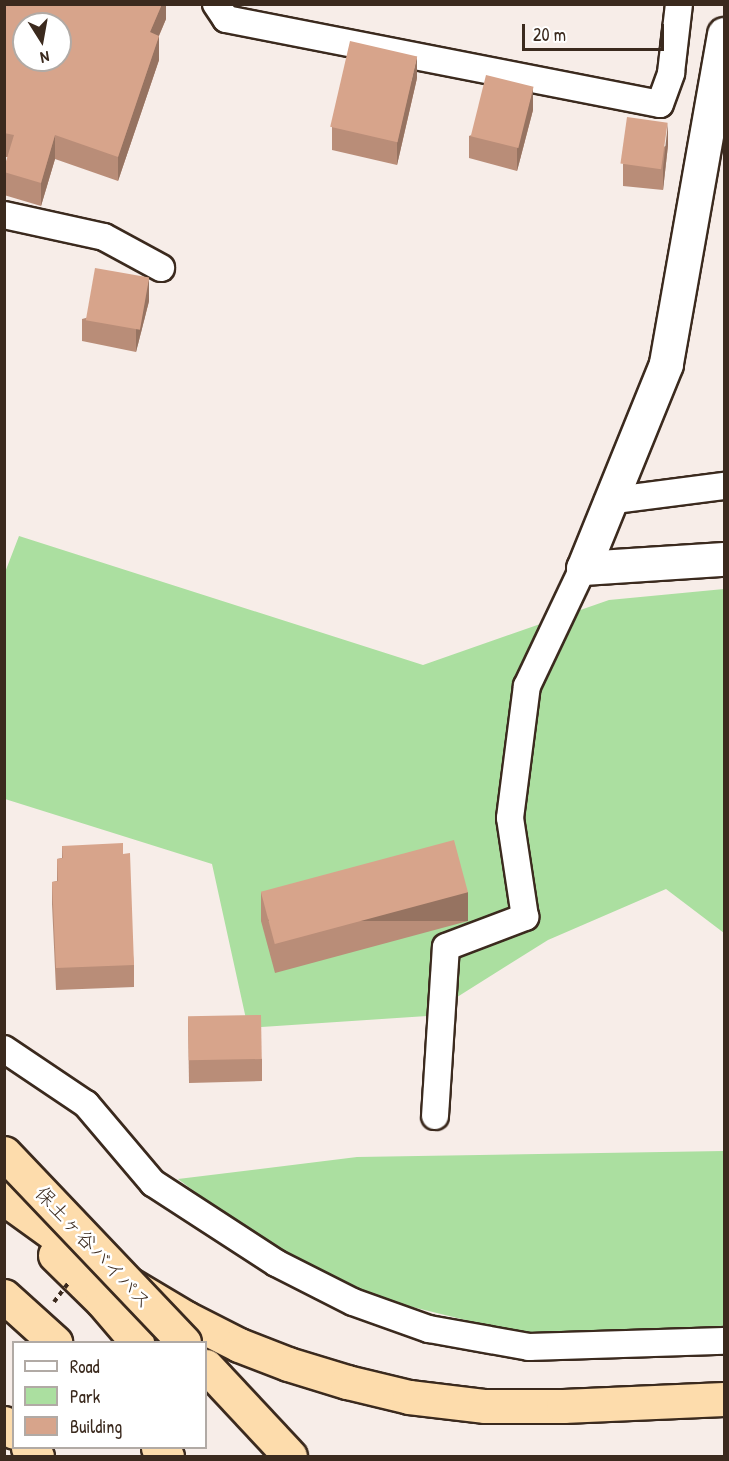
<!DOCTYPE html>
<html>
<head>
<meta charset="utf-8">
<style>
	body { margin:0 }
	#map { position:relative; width:729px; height:1461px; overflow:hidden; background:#f7ede8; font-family:"Patrick Hand","Klee One",sans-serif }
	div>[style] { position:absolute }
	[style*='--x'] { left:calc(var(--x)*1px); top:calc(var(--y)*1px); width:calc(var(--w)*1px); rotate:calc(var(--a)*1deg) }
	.green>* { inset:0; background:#abdfa0 }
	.roads { filter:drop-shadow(2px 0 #3b2a1e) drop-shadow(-2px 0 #3b2a1e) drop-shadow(0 2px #3b2a1e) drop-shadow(0 -2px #3b2a1e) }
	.lane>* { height:26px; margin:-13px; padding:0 13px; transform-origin:13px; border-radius:13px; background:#fff }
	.street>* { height:33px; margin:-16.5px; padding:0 16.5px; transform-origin:16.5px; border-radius:16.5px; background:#fff }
	.highway>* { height:33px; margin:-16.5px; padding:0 16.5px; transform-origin:16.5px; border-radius:16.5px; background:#fddcac }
	.path-bridge>* { height:4px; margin-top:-2px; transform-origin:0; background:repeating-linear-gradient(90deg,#3b2a1e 0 4.5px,transparent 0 9px) }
	.bridges { filter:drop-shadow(2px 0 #3b2a1e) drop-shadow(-2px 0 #3b2a1e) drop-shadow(0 2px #3b2a1e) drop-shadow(0 -2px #3b2a1e) }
	.highway-bridge>* { height:33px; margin:-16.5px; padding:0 16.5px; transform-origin:16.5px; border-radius:16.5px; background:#fddcac }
	.wall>* { inset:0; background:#b98d78 }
	.shaded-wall>* { inset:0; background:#967361; transform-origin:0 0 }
	.building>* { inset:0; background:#d7a48b; transform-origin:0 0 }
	span { translate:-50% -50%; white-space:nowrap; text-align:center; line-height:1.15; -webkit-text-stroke:5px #fff; paint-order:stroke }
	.street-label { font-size:20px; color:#3b2a1e }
	.frame { position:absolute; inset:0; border:6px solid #3b2a1e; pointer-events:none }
	.legend { position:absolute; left:12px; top:1341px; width:195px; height:108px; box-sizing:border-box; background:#fff; border:2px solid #b1aaa5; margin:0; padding:8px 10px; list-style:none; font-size:18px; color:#3b2a1e }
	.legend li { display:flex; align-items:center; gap:12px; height:30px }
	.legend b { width:30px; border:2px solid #b1aaa5 }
	.north { position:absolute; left:12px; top:12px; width:60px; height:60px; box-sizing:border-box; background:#fff; border:2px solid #b1aaa5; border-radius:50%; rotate:169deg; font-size:16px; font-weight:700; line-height:24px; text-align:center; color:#3b2a1e }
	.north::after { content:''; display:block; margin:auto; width:21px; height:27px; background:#3b2a1e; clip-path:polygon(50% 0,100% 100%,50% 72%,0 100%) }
	.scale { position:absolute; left:522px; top:24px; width:142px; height:27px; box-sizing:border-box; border:3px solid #3b2a1e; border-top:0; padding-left:8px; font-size:18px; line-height:21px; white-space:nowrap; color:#3b2a1e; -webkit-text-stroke:4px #fff; paint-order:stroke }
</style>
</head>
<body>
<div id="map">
	<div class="green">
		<i style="clip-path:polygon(19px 536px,423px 665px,609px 600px,724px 589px,724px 933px,666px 889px,548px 940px,427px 1016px,248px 1028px,212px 864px,5px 799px,4px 575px)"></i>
		<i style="clip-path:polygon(724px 1151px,724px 1329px,522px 1334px,384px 1300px,272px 1250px,178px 1179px,357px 1157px)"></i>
	</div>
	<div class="roads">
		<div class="lane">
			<i style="--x:216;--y:4;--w:18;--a:56"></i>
			<i style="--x:226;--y:19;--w:442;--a:11.1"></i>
			<i style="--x:660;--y:104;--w:33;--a:-70"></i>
			<i style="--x:671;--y:73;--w:69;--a:-83.4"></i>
			<i style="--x:4;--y:215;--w:102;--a:12.4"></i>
			<i style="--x:104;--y:237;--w:65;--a:28.5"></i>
			<i style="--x:608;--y:501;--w:117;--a:-7.4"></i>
			<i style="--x:4;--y:1049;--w:99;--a:33.9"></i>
			<i style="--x:86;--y:1104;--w:104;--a:49.7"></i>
			<i style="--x:153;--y:1183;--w:147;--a:33"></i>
			<i style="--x:276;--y:1263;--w:86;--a:26.9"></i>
			<i style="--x:353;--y:1302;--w:81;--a:19.6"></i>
			<i style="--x:429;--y:1329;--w:102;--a:10.2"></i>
			<i style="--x:529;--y:1347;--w:195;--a:-1.8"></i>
			<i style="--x:435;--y:1116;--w:169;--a:-86.3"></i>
			<i style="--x:446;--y:947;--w:85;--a:-20.8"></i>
			<i style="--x:525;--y:917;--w:100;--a:-98.6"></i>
			<i style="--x:510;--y:818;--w:133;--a:-82.7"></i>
			<i style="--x:527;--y:686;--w:131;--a:-64.6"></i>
		</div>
		<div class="street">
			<i style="--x:724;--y:34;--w:335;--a:100"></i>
			<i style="--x:666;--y:364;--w:220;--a:112.1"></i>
			<i style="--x:583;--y:568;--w:141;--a:-3.7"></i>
		</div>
		<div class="highway">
			<i style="--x:4;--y:1198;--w:115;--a:35.8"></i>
			<i style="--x:97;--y:1265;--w:104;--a:30.8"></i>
			<i style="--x:186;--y:1318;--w:59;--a:27"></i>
			<i style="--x:239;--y:1345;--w:53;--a:21.2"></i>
			<i style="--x:288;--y:1364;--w:62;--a:17"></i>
			<i style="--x:347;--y:1382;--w:64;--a:13.6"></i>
			<i style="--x:409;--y:1397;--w:77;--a:6.8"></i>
			<i style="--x:485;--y:1406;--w:78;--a:0"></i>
			<i style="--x:563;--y:1406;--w:161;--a:-2.5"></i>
			<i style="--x:55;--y:1255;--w:66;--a:44.4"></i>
			<i style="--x:102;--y:1301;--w:54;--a:49.5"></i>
			<i style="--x:4;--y:1296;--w:69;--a:42"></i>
			<i style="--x:206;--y:1366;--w:123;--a:47"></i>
			<i style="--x:4;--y:1423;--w:13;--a:42"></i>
			<i style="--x:28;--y:1448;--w:12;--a:42"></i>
			<i style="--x:158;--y:1448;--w:12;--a:42"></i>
		</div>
	</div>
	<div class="path-bridge">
		<i style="--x:54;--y:1302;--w:26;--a:-53"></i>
	</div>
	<div class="bridges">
		<div class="highway-bridge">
			<i style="--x:4;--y:1153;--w:261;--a:46.4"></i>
		</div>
	</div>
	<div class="wall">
		<i style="clip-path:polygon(4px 4px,166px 4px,166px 19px,159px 36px,159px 60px,118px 181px,55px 159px,41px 206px,4px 195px,4px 168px,8px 157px,4px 157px)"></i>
		<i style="clip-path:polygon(417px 78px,397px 165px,332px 150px,332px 127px)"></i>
		<i style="clip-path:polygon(533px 110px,517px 171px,469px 158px,469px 136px)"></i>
		<i style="clip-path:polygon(668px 145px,663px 190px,623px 186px,623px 164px)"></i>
		<i style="clip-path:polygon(149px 301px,136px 352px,82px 341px,82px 319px)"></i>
		<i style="clip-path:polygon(62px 846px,123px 854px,134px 965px,134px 987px,56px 990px,52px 904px,52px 882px,57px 881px,57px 859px,62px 858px)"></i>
		<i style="clip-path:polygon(261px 892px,468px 921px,275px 973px,261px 921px)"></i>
		<i style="clip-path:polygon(188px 1018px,262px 1059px,262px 1081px,189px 1083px)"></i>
	</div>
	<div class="shaded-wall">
		<i style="clip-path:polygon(162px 4px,166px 4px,166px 19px,150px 56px,150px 32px)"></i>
		<i style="clip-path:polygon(159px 36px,159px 60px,118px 181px,118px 157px)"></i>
		<i style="clip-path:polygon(417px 56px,417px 78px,397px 165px,397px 143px)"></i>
		<i style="clip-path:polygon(533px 87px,533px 110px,517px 171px,517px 149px)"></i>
		<i style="clip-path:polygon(668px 123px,668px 145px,663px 190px,663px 168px)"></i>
		<i style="clip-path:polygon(55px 135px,55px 159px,41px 206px,41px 183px)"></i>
		<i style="clip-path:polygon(149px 278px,149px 301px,136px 352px,136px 330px)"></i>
		<i style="left:468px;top:892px;width:29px;height:200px;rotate:90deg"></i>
	</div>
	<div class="building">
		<i style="clip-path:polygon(evenodd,4px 4px,162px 4px,150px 32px,159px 36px,118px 157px,55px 135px,41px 183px,4px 172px,4px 168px,14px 135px,4px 133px,4px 4px,24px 24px,60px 24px,60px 60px,24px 60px,24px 24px)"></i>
		<i style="left:350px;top:41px;width:69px;height:88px;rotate:13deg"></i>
		<i style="left:486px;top:75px;width:49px;height:63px;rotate:14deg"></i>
		<i style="left:627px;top:117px;width:41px;height:47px;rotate:8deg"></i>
		<i style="left:95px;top:268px;width:55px;height:53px;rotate:10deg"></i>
		<i style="left:454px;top:840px;width:54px;height:200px;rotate:75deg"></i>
		<i style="clip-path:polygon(123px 843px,123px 854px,130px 853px,134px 965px,56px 968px,52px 882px,58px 881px,57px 859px,63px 858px,62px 846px)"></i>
		<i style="left:261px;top:1015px;width:44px;height:73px;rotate:89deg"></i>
	</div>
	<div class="street-label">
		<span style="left:94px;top:1247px;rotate:47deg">保土ヶ谷バイパス</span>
	</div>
	<div class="frame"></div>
	<ul class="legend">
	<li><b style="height:8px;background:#fff"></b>Road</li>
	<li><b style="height:16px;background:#abdfa0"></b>Park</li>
	<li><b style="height:16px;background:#d7a48b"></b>Building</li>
	</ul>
	<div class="north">N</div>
	<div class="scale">20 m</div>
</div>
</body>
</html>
